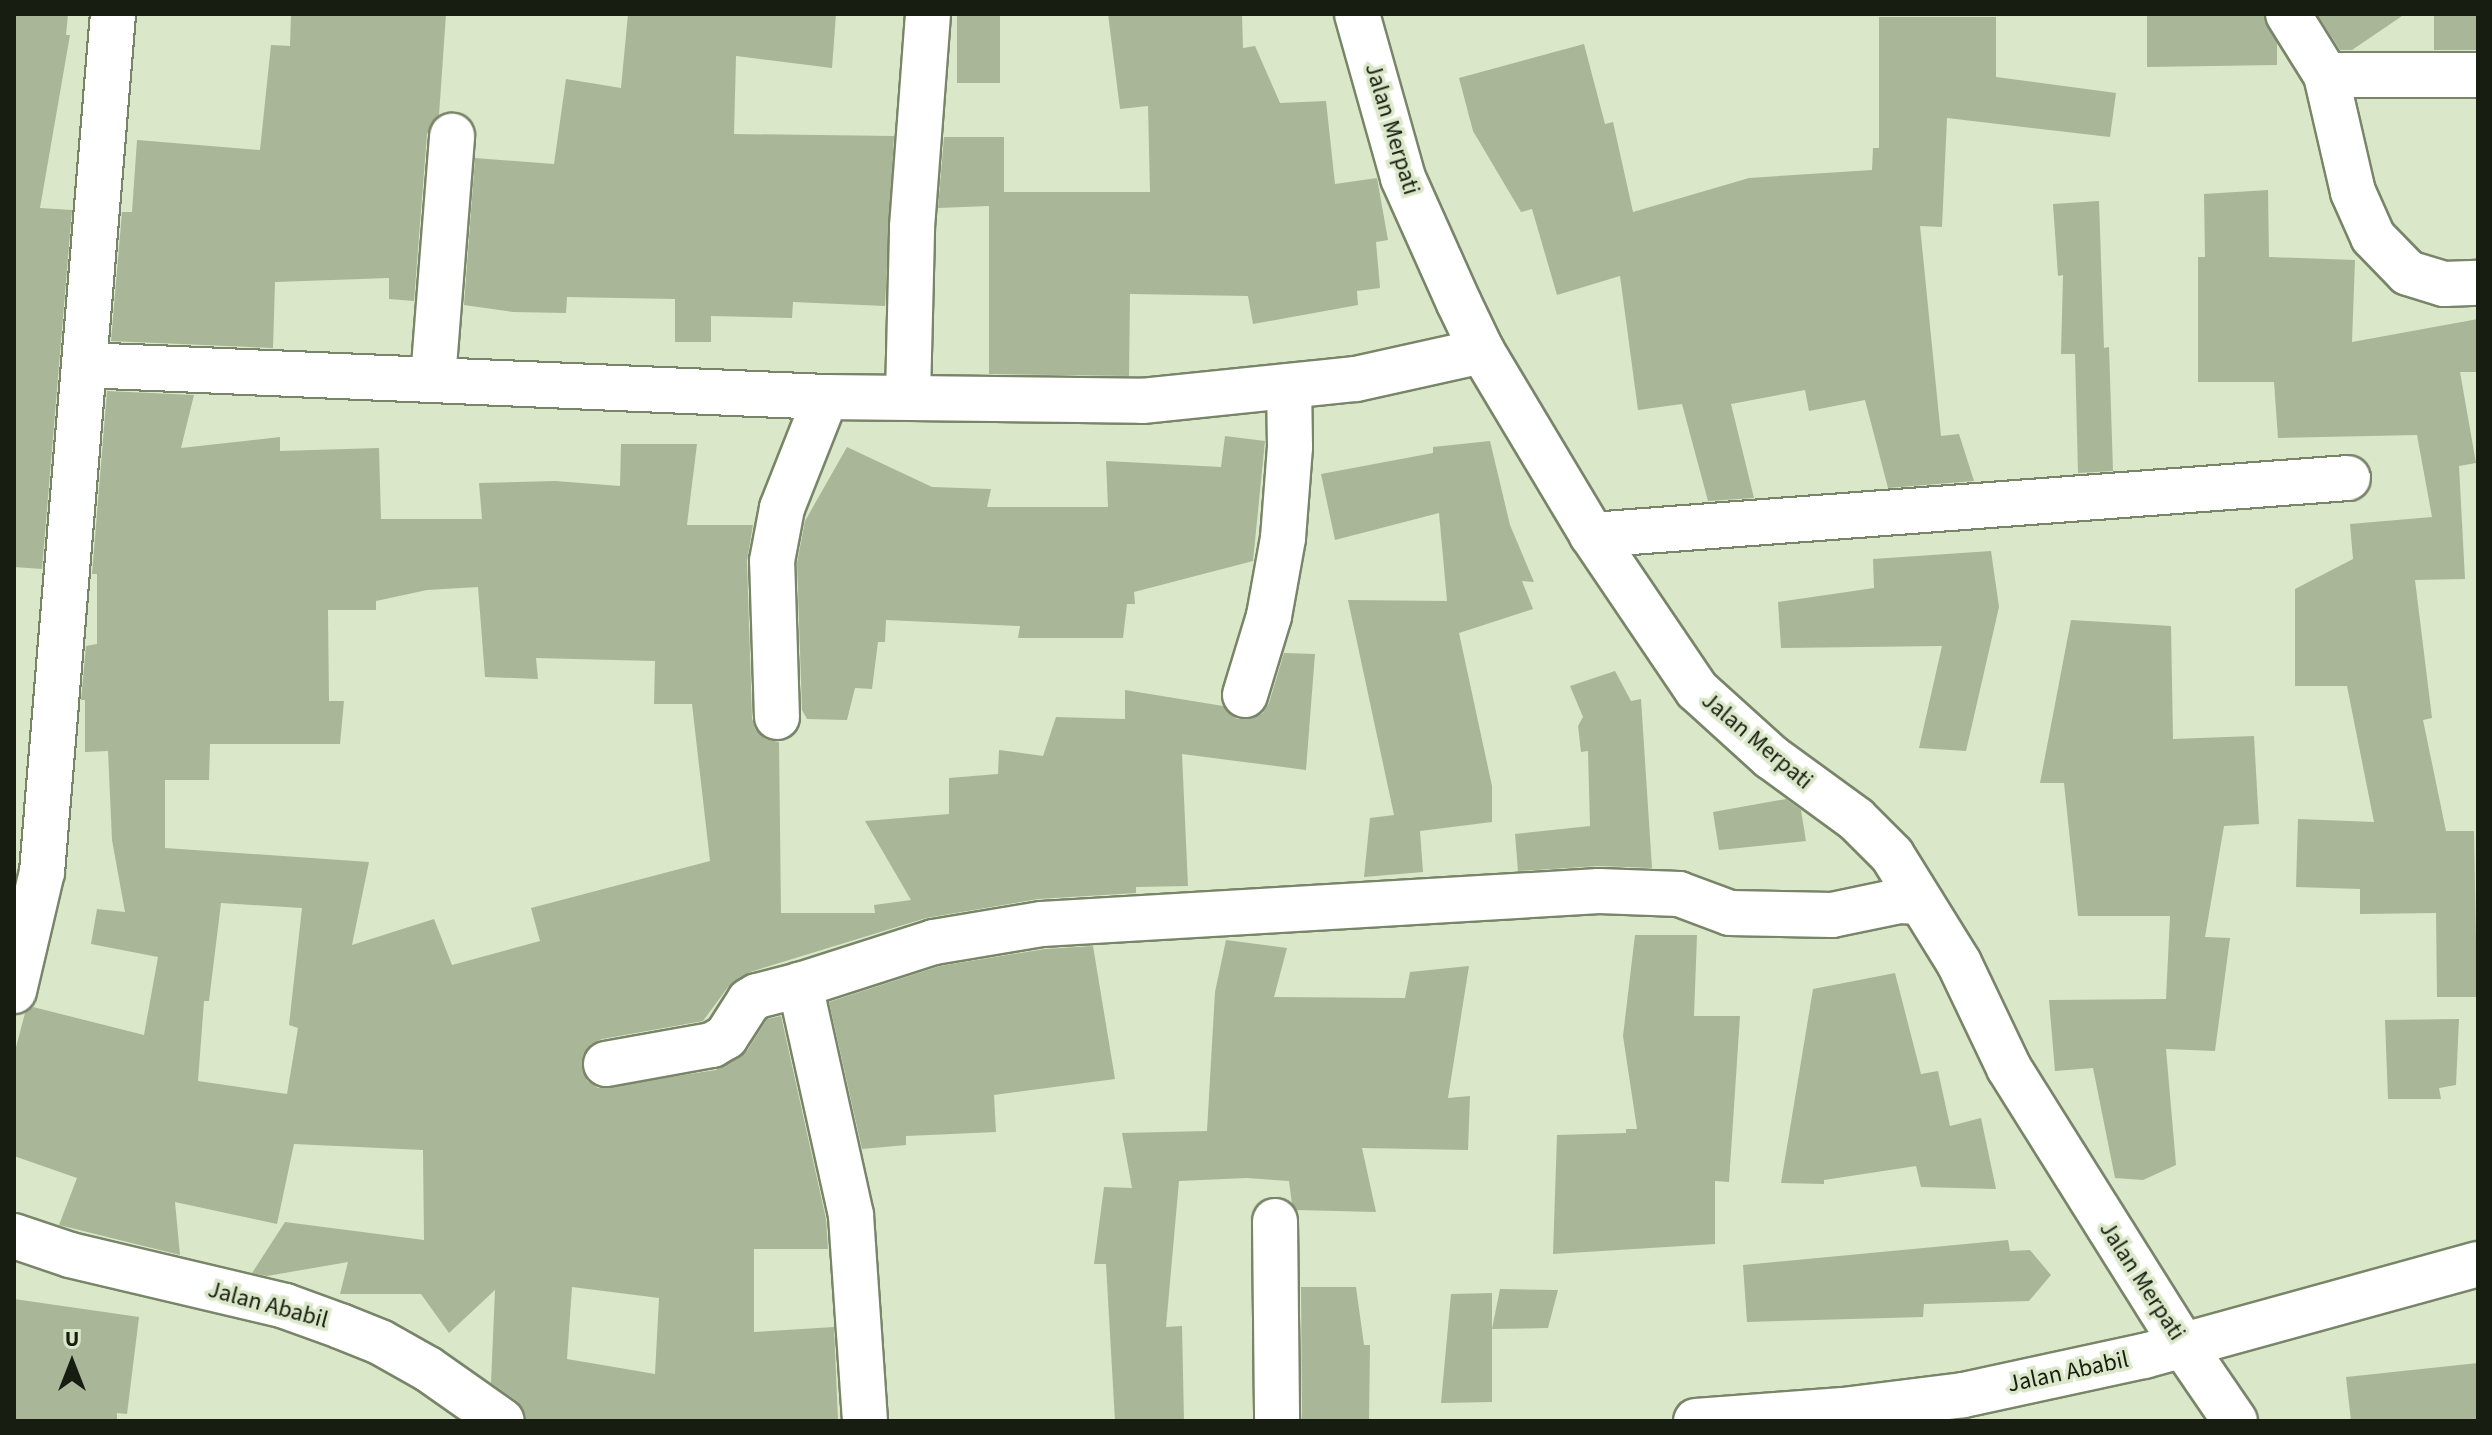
<!DOCTYPE html>
<html>
<head>
<meta charset="utf-8">
<style>
	body { margin:0 }
	#map { position:relative; width:2492px; height:1435px; overflow:hidden; background:#dae7c8; font-family:"Source Sans 3",sans-serif }
	div>[style] { position:absolute }
	[style*='--x'] { left:calc(var(--x)*1px); top:calc(var(--y)*1px); width:calc(var(--w)*1px); rotate:calc(var(--a)*1deg) }
	.building>* { inset:0; background:#a9b698; transform-origin:0 0 }
	.roads { filter:drop-shadow(2px 0 #798569) drop-shadow(-2px 0 #798569) drop-shadow(0 2px #798569) drop-shadow(0 -2px #798569) }
	.minor>* { height:44px; margin:-22px; padding:0 22px; transform-origin:22px; border-radius:22px; background:#fff }
	span { translate:-50% -50%; white-space:nowrap; text-align:center; line-height:1.15; -webkit-text-stroke:7px #dae7c8; paint-order:stroke }
	.street-label { font-size:24px; color:#181d11 }
	.frame { position:absolute; inset:0; border:16px solid #181d11; pointer-events:none }
	.north { position:absolute; left:32px; top:1323px; width:80px; height:80px; -webkit-text-stroke:6px #dae7c8; paint-order:stroke; rotate:0deg; font-size:22px; font-weight:700; line-height:32px; text-align:center; color:#181d11 }
	.north::after { content:''; display:block; margin:auto; width:28px; height:36px; background:#181d11; clip-path:polygon(50% 0,100% 100%,50% 72%,0 100%) }
</style>
</head>
<body>
<div id="map">
	<div class="building">
		<i style="clip-path:polygon(14px 14px,68px 14px,66px 35px,70px 35px,40px 208px,72px 210px,42px 569px,14px 567px)"></i>
		<i style="clip-path:polygon(291px 14px,446px 14px,439px 115px,427px 134px,414px 301px,389px 299px,389px 278px,275px 282px,273px 348px,111px 341px,122px 212px,132px 212px,137px 140px,260px 150px,271px 45px,290px 46px)"></i>
		<i style="clip-path:polygon(628px 14px,836px 14px,832px 68px,736px 56px,734px 134px,894px 136px,885px 306px,793px 302px,792px 318px,711px 316px,711px 342px,675px 342px,675px 299px,567px 297px,566px 313px,513px 312px,464px 305px,475px 158px,554px 164px,566px 79px,621px 88px)"></i>
		<i style="left:957px;top:14px;width:43px;height:69px"></i>
		<i style="clip-path:polygon(1108px 14px,1242px 14px,1243px 48px,1255px 46px,1280px 103px,1326px 101px,1335px 184px,1377px 178px,1388px 240px,1376px 242px,1380px 288px,1357px 291px,1358px 305px,1253px 324px,1248px 296px,1130px 294px,1129px 376px,989px 374px,989px 206px,938px 208px,944px 137px,1004px 137px,1004px 192px,1150px 192px,1148px 106px,1120px 109px)"></i>
		<i style="clip-path:polygon(2147px 14px,2263px 14px,2277px 43px,2277px 65px,2147px 67px)"></i>
		<i style="clip-path:polygon(2317px 14px,2405px 14px,2352px 50px,2340px 50px)"></i>
		<i style="left:2434px;top:14px;width:44px;height:36px"></i>
		<i style="clip-path:polygon(1879px 17px,1996px 17px,1996px 77px,2116px 93px,2110px 137px,1947px 118px,1942px 227px,1920px 226px,1941px 436px,1959px 434px,1974px 481px,1888px 488px,1865px 400px,1809px 411px,1805px 390px,1731px 404px,1754px 498px,1708px 501px,1682px 404px,1638px 410px,1620px 276px,1557px 295px,1532px 209px,1521px 212px,1473px 131px,1459px 78px,1584px 44px,1605px 124px,1613px 122px,1633px 212px,1749px 178px,1872px 170px,1873px 148px,1879px 148px)"></i>
		<i style="clip-path:polygon(2268px 190px,2269px 257px,2355px 260px,2352px 342px,2478px 319px,2478px 372px,2460px 372px,2476px 463px,2459px 466px,2465px 579px,2415px 580px,2432px 718px,2423px 720px,2446px 831px,2474px 831px,2477px 997px,2437px 997px,2436px 913px,2360px 914px,2360px 889px,2296px 887px,2298px 819px,2374px 822px,2347px 686px,2295px 686px,2295px 589px,2353px 559px,2350px 524px,2432px 517px,2417px 435px,2278px 438px,2274px 382px,2198px 382px,2198px 257px,2205px 257px,2204px 194px)"></i>
		<i style="clip-path:polygon(2099px 201px,2104px 348px,2109px 347px,2113px 471px,2078px 473px,2075px 354px,2061px 354px,2063px 275px,2058px 276px,2053px 204px)"></i>
		<i style="clip-path:polygon(evenodd,107px 391px,194px 395px,181px 448px,280px 437px,280px 451px,379px 448px,381px 519px,482px 519px,479px 483px,555px 481px,620px 486px,621px 444px,697px 444px,687px 525px,753px 525px,747px 561px,752px 718px,755px 729px,765px 739px,779px 742px,781px 913px,875px 913px,874px 905px,911px 900px,865px 821px,949px 814px,949px 778px,998px 774px,999px 750px,1043px 756px,1056px 717px,1125px 719px,1125px 690px,1223px 706px,1237px 719px,1251px 719px,1263px 713px,1269px 703px,1284px 653px,1315px 654px,1306px 770px,1182px 754px,1188px 886px,1136px 887px,1136px 893px,1038px 899px,926px 918px,750px 972px,728px 987px,703px 1021px,602px 1039px,591px 1044px,583px 1055px,582px 1069px,587px 1081px,598px 1088px,716px 1070px,747px 1051px,767px 1019px,781px 1016px,826px 1219px,828px 1249px,754px 1249px,754px 1332px,834px 1327px,838px 1421px,526px 1420px,517px 1401px,491px 1383px,495px 1290px,449px 1333px,421px 1294px,340px 1294px,348px 1262px,267px 1276px,252px 1273px,285px 1222px,424px 1240px,423px 1150px,294px 1144px,277px 1224px,175px 1202px,180px 1255px,59px 1225px,77px 1178px,14px 1156px,14px 1055px,25px 1013px,33px 1007px,144px 1035px,158px 957px,91px 944px,97px 909px,125px 912px,112px 840px,108px 751px,85px 752px,85px 700px,81px 700px,86px 646px,97px 644px,97px 574px,92px 574px,107px 391px,478px 587px,485px 677px,538px 679px,536px 658px,655px 661px,654px 704px,692px 704px,710px 861px,531px 908px,540px 941px,452px 965px,434px 919px,352px 945px,369px 862px,165px 848px,165px 780px,209px 780px,210px 744px,340px 744px,344px 701px,329px 701px,328px 610px,376px 610px,376px 601px,427px 590px,478px 587px,107px 391px,221px 903px,302px 908px,289px 1025px,298px 1028px,287px 1094px,198px 1081px,204px 1001px,209px 1001px,221px 903px,107px 391px,572px 1287px,659px 1298px,655px 1374px,567px 1359px,572px 1287px)"></i>
		<i style="clip-path:polygon(1225px 436px,1265px 441px,1253px 561px,1134px 592px,1135px 604px,1127px 604px,1123px 638px,1018px 638px,1020px 626px,886px 620px,885px 642px,878px 642px,872px 689px,855px 688px,847px 720px,807px 719px,802px 710px,797px 563px,805px 521px,847px 447px,932px 487px,991px 489px,987px 507px,1108px 507px,1106px 461px,1221px 467px)"></i>
		<i style="clip-path:polygon(1490px 441px,1510px 525px,1534px 582px,1522px 581px,1533px 609px,1459px 633px,1492px 786px,1492px 822px,1420px 831px,1423px 872px,1364px 877px,1370px 818px,1394px 815px,1348px 600px,1447px 601px,1439px 513px,1335px 540px,1321px 474px,1433px 453px,1433px 447px)"></i>
		<i style="clip-path:polygon(1991px 551px,1999px 607px,1966px 751px,1919px 748px,1942px 646px,1781px 648px,1778px 602px,1874px 588px,1873px 559px)"></i>
		<i style="clip-path:polygon(2071px 620px,2171px 626px,2173px 739px,2254px 736px,2259px 824px,2224px 826px,2205px 937px,2230px 938px,2215px 1051px,2166px 1049px,2176px 1165px,2143px 1180px,2115px 1178px,2093px 1068px,2055px 1071px,2049px 1000px,2166px 999px,2170px 916px,2078px 916px,2064px 783px,2040px 783px)"></i>
		<i style="clip-path:polygon(1615px 671px,1631px 701px,1641px 699px,1652px 868px,1598px 866px,1518px 871px,1515px 834px,1590px 826px,1588px 751px,1581px 752px,1578px 726px,1583px 717px,1570px 686px)"></i>
		<i style="clip-path:polygon(1786px 799px,1801px 810px,1806px 841px,1719px 850px,1713px 812px)"></i>
		<i style="clip-path:polygon(1635px 935px,1697px 935px,1694px 1016px,1740px 1016px,1729px 1182px,1715px 1181px,1715px 1244px,1553px 1254px,1557px 1135px,1626px 1133px,1626px 1129px,1637px 1129px,1623px 1036px)"></i>
		<i style="clip-path:polygon(1226px 940px,1287px 948px,1274px 997px,1405px 998px,1410px 972px,1469px 966px,1448px 1098px,1470px 1096px,1468px 1150px,1362px 1148px,1376px 1212px,1297px 1210px,1292px 1204px,1289px 1181px,1247px 1178px,1179px 1181px,1166px 1327px,1182px 1326px,1184px 1421px,1115px 1421px,1106px 1264px,1094px 1264px,1104px 1187px,1132px 1188px,1122px 1133px,1207px 1131px,1215px 992px)"></i>
		<i style="clip-path:polygon(1093px 946px,1115px 1079px,994px 1095px,996px 1132px,906px 1136px,906px 1145px,862px 1149px,829px 1002px,940px 966px,1045px 949px)"></i>
		<i style="clip-path:polygon(1895px 973px,1921px 1074px,1938px 1071px,1950px 1126px,1981px 1118px,1996px 1189px,1921px 1187px,1916px 1166px,1824px 1180px,1824px 1184px,1781px 1183px,1813px 989px)"></i>
		<i style="clip-path:polygon(2459px 1019px,2456px 1085px,2439px 1088px,2441px 1099px,2388px 1099px,2385px 1020px)"></i>
		<i style="clip-path:polygon(2008px 1240px,2010px 1251px,2030px 1250px,2051px 1275px,2029px 1301px,1924px 1304px,1923px 1317px,1747px 1322px,1743px 1265px)"></i>
		<i style="clip-path:polygon(1301px 1287px,1356px 1287px,1364px 1345px,1370px 1345px,1369px 1421px,1302px 1421px)"></i>
		<i style="clip-path:polygon(1500px 1289px,1558px 1290px,1548px 1328px,1492px 1329px)"></i>
		<i style="clip-path:polygon(1492px 1293px,1492px 1402px,1441px 1403px,1451px 1294px)"></i>
		<i style="clip-path:polygon(14px 1299px,139px 1317px,127px 1414px,117px 1413px,117px 1421px,14px 1421px)"></i>
		<i style="clip-path:polygon(2478px 1363px,2478px 1421px,2351px 1421px,2346px 1377px)"></i>
	</div>
	<div class="roads">
		<div class="minor">
			<i style="--x:1357;--y:14;--w:170;--a:74.3"></i>
			<i style="--x:1403;--y:178;--w:137;--a:65.9"></i>
			<i style="--x:1459;--y:303;--w:53;--a:64.4"></i>
			<i style="--x:1482;--y:351;--w:214;--a:59.1"></i>
			<i style="--x:1592;--y:535;--w:187;--a:55.9"></i>
			<i style="--x:1697;--y:690;--w:100;--a:42.2"></i>
			<i style="--x:1771;--y:757;--w:105;--a:36.1"></i>
			<i style="--x:1856;--y:819;--w:51;--a:45"></i>
			<i style="--x:1892;--y:855;--w:127;--a:58.2"></i>
			<i style="--x:1959;--y:963;--w:116;--a:64.5"></i>
			<i style="--x:2009;--y:1068;--w:327;--a:57.9"></i>
			<i style="--x:2183;--y:1345;--w:92;--a:55.6"></i>
			<i style="--x:2288;--y:14;--w:72;--a:58.1"></i>
			<i style="--x:2326;--y:75;--w:120;--a:77"></i>
			<i style="--x:2353;--y:192;--w:49;--a:66"></i>
			<i style="--x:2373;--y:237;--w:50;--a:45.8"></i>
			<i style="--x:2408;--y:273;--w:38;--a:17"></i>
			<i style="--x:2444;--y:284;--w:34;--a:-2"></i>
			<i style="--x:2326;--y:75;--w:152;--a:0"></i>
			<i style="--x:84;--y:365;--w:743;--a:2.47"></i>
			<i style="--x:826;--y:397;--w:316;--a:0.7"></i>
			<i style="--x:1142;--y:401;--w:215;--a:-5.9"></i>
			<i style="--x:1356;--y:379;--w:129;--a:-12.5"></i>
			<i style="--x:433;--y:379;--w:244;--a:-85.5"></i>
			<i style="--x:908;--y:396;--w:169;--a:-88.6"></i>
			<i style="--x:912;--y:227;--w:214;--a:-85.7"></i>
			<i style="--x:1592;--y:535;--w:758;--a:-4.31"></i>
			<i style="--x:1245;--y:695;--w:83;--a:-73.1"></i>
			<i style="--x:1269;--y:616;--w:79;--a:-79.8"></i>
			<i style="--x:1283;--y:538;--w:91;--a:-85.6"></i>
			<i style="--x:1290;--y:447;--w:61;--a:-90.9"></i>
			<i style="--x:777;--y:717;--w:156;--a:-91.8"></i>
			<i style="--x:772;--y:561;--w:54;--a:-79.3"></i>
			<i style="--x:782;--y:508;--w:119;--a:-68.4"></i>
			<i style="--x:14;--y:991;--w:122;--a:-76.8"></i>
			<i style="--x:42;--y:872;--w:861;--a:-85.27"></i>
			<i style="--x:606;--y:1064;--w:108;--a:-10.2"></i>
			<i style="--x:712;--y:1045;--w:16;--a:-30"></i>
			<i style="--x:726;--y:1037;--w:43;--a:-57.4"></i>
			<i style="--x:749;--y:1001;--w:9;--a:-32"></i>
			<i style="--x:757;--y:996;--w:44;--a:-14.3"></i>
			<i style="--x:1275;--y:1221;--w:200;--a:89.4"></i>
			<i style="--x:14;--y:1236;--w:59;--a:18.7"></i>
			<i style="--x:70;--y:1255;--w:221;--a:13.3"></i>
			<i style="--x:285;--y:1306;--w:59;--a:20"></i>
			<i style="--x:340;--y:1326;--w:43;--a:21.8"></i>
			<i style="--x:380;--y:1342;--w:55;--a:29.4"></i>
			<i style="--x:428;--y:1369;--w:90;--a:35.1"></i>
			<i style="--x:865;--y:1421;--w:206;--a:-93.9"></i>
			<i style="--x:851;--y:1215;--w:236;--a:-102.5"></i>
			<i style="--x:800;--y:985;--w:141;--a:-17.8"></i>
			<i style="--x:934;--y:942;--w:109;--a:-9.5"></i>
			<i style="--x:1042;--y:924;--w:558;--a:-3.39"></i>
			<i style="--x:1599;--y:891;--w:80;--a:2.1"></i>
			<i style="--x:1679;--y:894;--w:54;--a:20.4"></i>
			<i style="--x:1730;--y:913;--w:102;--a:1.1"></i>
			<i style="--x:1832;--y:915;--w:68;--a:-11.8"></i>
			<i style="--x:1899;--y:901;--w:22;--a:3"></i>
			<i style="--x:1696;--y:1421;--w:147;--a:-4.3"></i>
			<i style="--x:1843;--y:1410;--w:121;--a:-7.1"></i>
			<i style="--x:1963;--y:1395;--w:185;--a:-12.2"></i>
			<i style="--x:2144;--y:1356;--w:346;--a:-15.4"></i>
		</div>
	</div>
	<div class="street-label">
		<span style="left:1392px;top:129px;rotate:73deg">Jalan Merpati</span>
		<span style="left:1757px;top:741px;rotate:40deg">Jalan Merpati</span>
		<span style="left:2142px;top:1281px;rotate:57deg">Jalan Merpati</span>
		<span style="left:268px;top:1305px;rotate:15deg">Jalan Ababil</span>
		<span style="left:2068px;top:1372px;rotate:-12deg">Jalan Ababil</span>
	</div>
	<div class="frame"></div>
	<div class="north">U</div>
</div>
</body>
</html>
